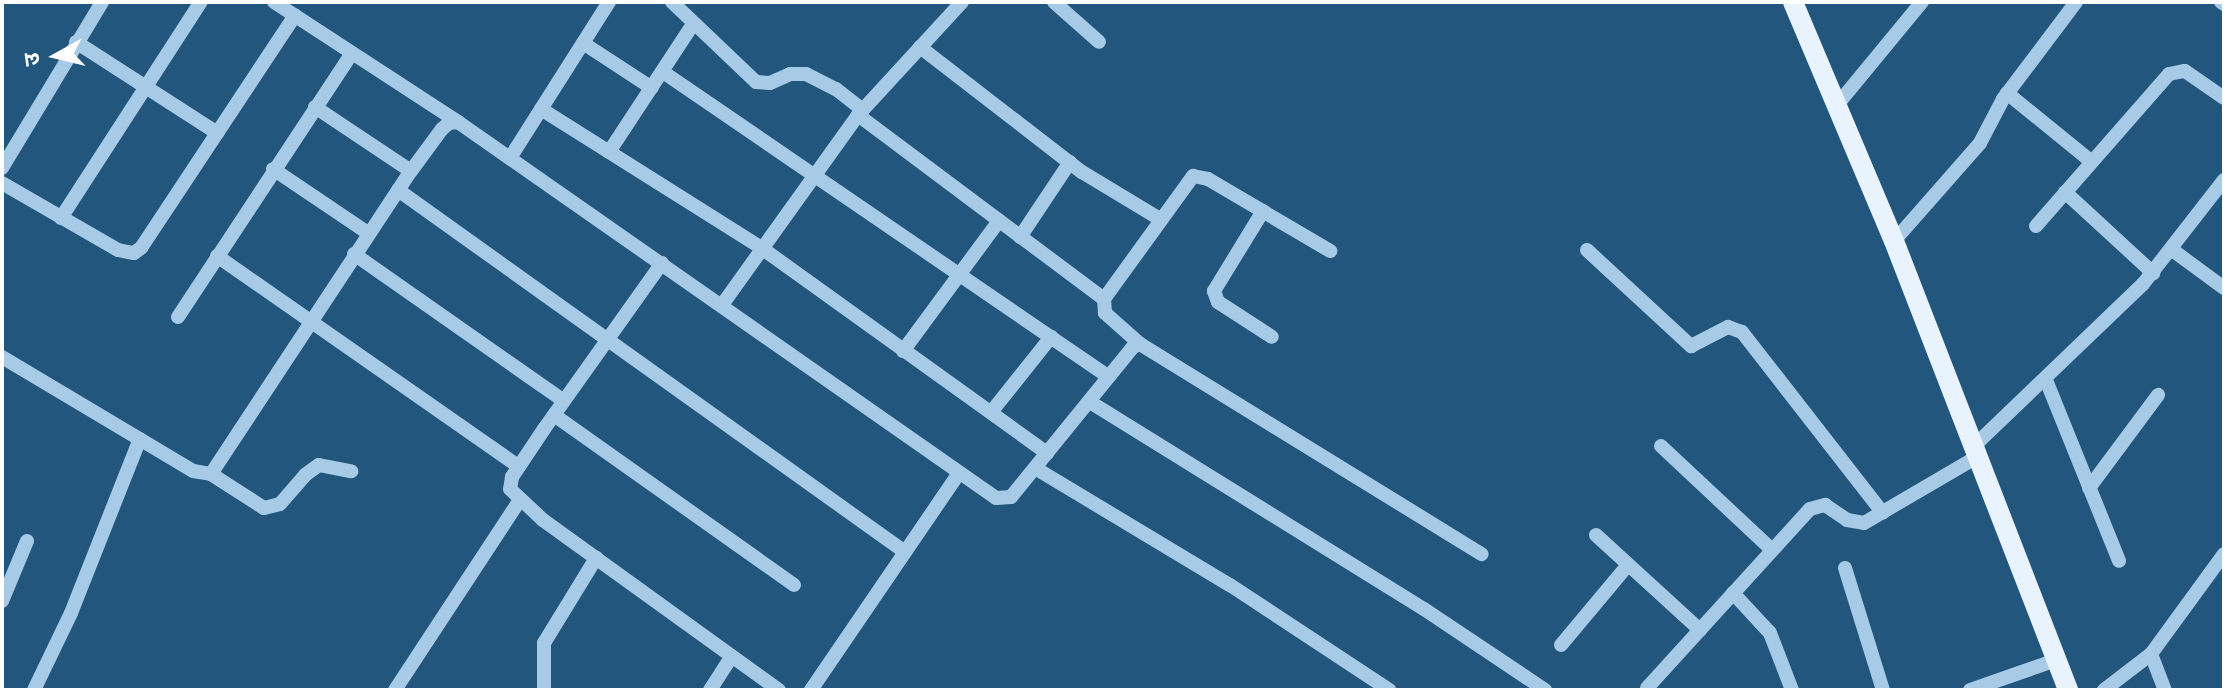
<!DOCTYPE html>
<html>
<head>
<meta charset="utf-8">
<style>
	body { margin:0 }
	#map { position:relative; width:2226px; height:692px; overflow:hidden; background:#23567d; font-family:Rubik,"Noto Sans Devanagari",sans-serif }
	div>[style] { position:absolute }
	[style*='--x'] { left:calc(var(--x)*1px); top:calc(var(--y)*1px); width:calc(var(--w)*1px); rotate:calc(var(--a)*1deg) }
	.minor>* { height:14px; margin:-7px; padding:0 7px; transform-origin:7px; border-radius:7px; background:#a7cbe6 }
	.major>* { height:20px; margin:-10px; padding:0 10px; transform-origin:10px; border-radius:10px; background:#e8f3fd }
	span { translate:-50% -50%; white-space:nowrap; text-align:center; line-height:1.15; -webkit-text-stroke:8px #23567d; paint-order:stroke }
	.frame { position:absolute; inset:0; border:4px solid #fff; pointer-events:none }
	.north { position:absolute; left:16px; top:16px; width:80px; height:80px; -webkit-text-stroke:6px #23567d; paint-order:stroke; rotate:262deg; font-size:22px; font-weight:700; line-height:32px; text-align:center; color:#fff }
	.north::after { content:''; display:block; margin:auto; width:28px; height:36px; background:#fff; clip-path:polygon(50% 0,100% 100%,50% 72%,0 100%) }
</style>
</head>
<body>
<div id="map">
	<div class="minor">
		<i style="--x:274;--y:2;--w:220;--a:33.1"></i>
		<i style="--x:672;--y:2;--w:116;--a:43.6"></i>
		<i style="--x:756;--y:82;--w:14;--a:4"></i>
		<i style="--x:770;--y:83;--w:22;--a:-24"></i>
		<i style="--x:790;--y:74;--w:16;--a:0"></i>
		<i style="--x:806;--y:74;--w:34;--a:27"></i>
		<i style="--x:836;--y:89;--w:34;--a:38"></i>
		<i style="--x:1054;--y:2;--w:60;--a:41.6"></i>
		<i style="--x:2221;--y:2;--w:4;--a:34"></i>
		<i style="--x:76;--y:42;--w:168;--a:32.8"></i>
		<i style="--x:583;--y:43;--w:82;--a:33.1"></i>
		<i style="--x:920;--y:47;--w:205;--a:37.7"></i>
		<i style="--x:1082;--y:172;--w:91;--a:31.1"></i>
		<i style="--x:663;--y:72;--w:540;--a:34.37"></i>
		<i style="--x:2007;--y:93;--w:109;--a:39.1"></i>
		<i style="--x:1837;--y:105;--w:134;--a:-50.5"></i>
		<i style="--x:315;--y:107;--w:115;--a:33.7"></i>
		<i style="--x:541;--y:109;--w:262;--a:32.2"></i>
		<i style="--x:763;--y:249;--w:350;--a:35.7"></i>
		<i style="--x:858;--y:115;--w:307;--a:36.8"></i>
		<i style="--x:609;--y:152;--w:153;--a:-56.7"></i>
		<i style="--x:510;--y:158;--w:185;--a:-57.6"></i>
		<i style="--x:2;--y:168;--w:194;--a:-58.9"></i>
		<i style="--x:273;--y:169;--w:115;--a:34"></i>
		<i style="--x:2;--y:183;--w:134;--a:30"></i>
		<i style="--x:118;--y:250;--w:16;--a:11"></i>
		<i style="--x:134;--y:253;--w:9;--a:-36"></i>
		<i style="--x:141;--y:248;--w:279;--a:-56.5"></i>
		<i style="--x:398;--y:190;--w:623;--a:35.53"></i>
		<i style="--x:2065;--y:192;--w:120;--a:42.6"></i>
		<i style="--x:1263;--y:211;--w:94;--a:121.5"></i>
		<i style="--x:1214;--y:291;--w:12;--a:70"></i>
		<i style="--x:1218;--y:302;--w:64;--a:32.9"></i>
		<i style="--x:61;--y:218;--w:257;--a:-57.1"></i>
		<i style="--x:2036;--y:226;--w:202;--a:-48.8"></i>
		<i style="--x:2169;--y:74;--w:16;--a:-11"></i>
		<i style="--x:2185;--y:71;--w:47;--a:34.7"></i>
		<i style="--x:1020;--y:237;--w:90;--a:-56.3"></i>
		<i style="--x:1894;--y:241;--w:130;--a:-48.7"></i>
		<i style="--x:1980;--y:143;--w:50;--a:-62.4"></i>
		<i style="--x:2003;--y:99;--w:121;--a:-53"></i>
		<i style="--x:2171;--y:249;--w:66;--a:36.3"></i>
		<i style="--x:1587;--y:250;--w:142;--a:42.7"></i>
		<i style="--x:1691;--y:346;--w:42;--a:-27.2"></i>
		<i style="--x:1728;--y:327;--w:15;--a:20"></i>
		<i style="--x:1742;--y:332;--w:229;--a:52.1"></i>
		<i style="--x:354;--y:254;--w:256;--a:35"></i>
		<i style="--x:217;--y:256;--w:368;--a:34.9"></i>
		<i style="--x:662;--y:263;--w:204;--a:125.4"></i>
		<i style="--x:544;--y:429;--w:58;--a:123.7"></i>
		<i style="--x:512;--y:477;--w:12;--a:99"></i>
		<i style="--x:510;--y:489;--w:45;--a:43.2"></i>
		<i style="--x:543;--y:520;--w:291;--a:35.8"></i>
		<i style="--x:722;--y:305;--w:234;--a:-54.4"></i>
		<i style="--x:858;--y:115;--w:154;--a:-47.4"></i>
		<i style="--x:178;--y:317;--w:316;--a:-56.6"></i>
		<i style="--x:1140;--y:344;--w:47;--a:-138.5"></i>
		<i style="--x:1105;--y:313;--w:14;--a:-94"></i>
		<i style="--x:1104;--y:299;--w:152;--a:-54.1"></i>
		<i style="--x:1193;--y:176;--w:15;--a:11"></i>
		<i style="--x:1208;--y:179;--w:142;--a:30.5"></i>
		<i style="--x:903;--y:351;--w:162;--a:-53.6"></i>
		<i style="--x:2;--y:357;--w:222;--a:30.8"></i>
		<i style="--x:193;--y:471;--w:18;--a:9"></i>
		<i style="--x:211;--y:474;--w:363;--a:-56.6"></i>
		<i style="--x:411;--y:171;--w:52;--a:-53.6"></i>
		<i style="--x:442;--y:129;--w:9;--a:-41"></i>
		<i style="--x:449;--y:123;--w:9;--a:-6"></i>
		<i style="--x:458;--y:122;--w:656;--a:34.95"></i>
		<i style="--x:996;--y:498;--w:15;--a:-4"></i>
		<i style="--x:1011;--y:497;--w:193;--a:-50.9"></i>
		<i style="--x:1133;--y:347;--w:8;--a:-23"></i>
		<i style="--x:1140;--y:344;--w:401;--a:31.6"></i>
		<i style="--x:2046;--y:380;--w:195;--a:68"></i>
		<i style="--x:1090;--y:402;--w:393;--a:31.8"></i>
		<i style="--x:1424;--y:609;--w:146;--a:33.8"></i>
		<i style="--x:992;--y:411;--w:95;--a:-51.4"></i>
		<i style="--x:554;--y:415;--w:294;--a:35.3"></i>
		<i style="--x:1661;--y:446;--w:152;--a:43.1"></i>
		<i style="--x:1973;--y:447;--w:236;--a:-43.8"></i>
		<i style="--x:2143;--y:284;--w:132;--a:-52.1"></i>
		<i style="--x:1035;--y:468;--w:227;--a:31"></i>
		<i style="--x:1230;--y:585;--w:191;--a:33.4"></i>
		<i style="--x:211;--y:474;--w:63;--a:32.7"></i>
		<i style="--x:264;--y:508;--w:16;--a:-14"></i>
		<i style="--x:280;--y:504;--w:38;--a:-49"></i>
		<i style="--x:305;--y:475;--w:17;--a:-36"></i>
		<i style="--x:319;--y:465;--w:33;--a:11"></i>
		<i style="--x:2089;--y:488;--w:116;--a:-53.4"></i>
		<i style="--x:1596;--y:535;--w:141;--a:42.4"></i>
		<i style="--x:1845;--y:568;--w:128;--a:72.7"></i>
		<i style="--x:1733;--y:593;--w:54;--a:47.2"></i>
		<i style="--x:1770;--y:633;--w:61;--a:68.9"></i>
		<i style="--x:2;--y:601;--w:65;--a:-67.4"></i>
		<i style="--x:1561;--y:645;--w:104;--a:-50.1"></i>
		<i style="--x:2151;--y:654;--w:39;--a:69"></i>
		<i style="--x:1647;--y:688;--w:242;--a:-47.7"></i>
		<i style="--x:1810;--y:509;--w:16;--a:-15"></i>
		<i style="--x:1825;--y:505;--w:27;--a:34"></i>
		<i style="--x:1847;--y:520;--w:17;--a:10"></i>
		<i style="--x:1864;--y:523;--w:131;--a:-30.3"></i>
		<i style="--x:34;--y:690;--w:85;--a:-64.3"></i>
		<i style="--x:71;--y:613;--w:187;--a:-68.4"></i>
		<i style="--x:395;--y:690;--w:226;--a:-56.7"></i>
		<i style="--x:544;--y:690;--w:47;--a:-90"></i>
		<i style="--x:544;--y:643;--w:100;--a:-58.5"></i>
		<i style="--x:710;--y:690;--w:40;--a:-57.1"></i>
		<i style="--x:811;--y:690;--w:263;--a:-55.7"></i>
		<i style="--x:1970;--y:690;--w:91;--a:-19.2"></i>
		<i style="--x:2104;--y:690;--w:59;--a:-37.5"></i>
		<i style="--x:2151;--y:654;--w:124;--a:-53.9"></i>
	</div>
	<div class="major">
		<i style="--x:1793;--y:2;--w:259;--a:67.1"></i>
		<i style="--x:1894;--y:241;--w:482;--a:68.8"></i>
	</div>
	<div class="frame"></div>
	<div class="north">उ</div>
</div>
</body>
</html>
